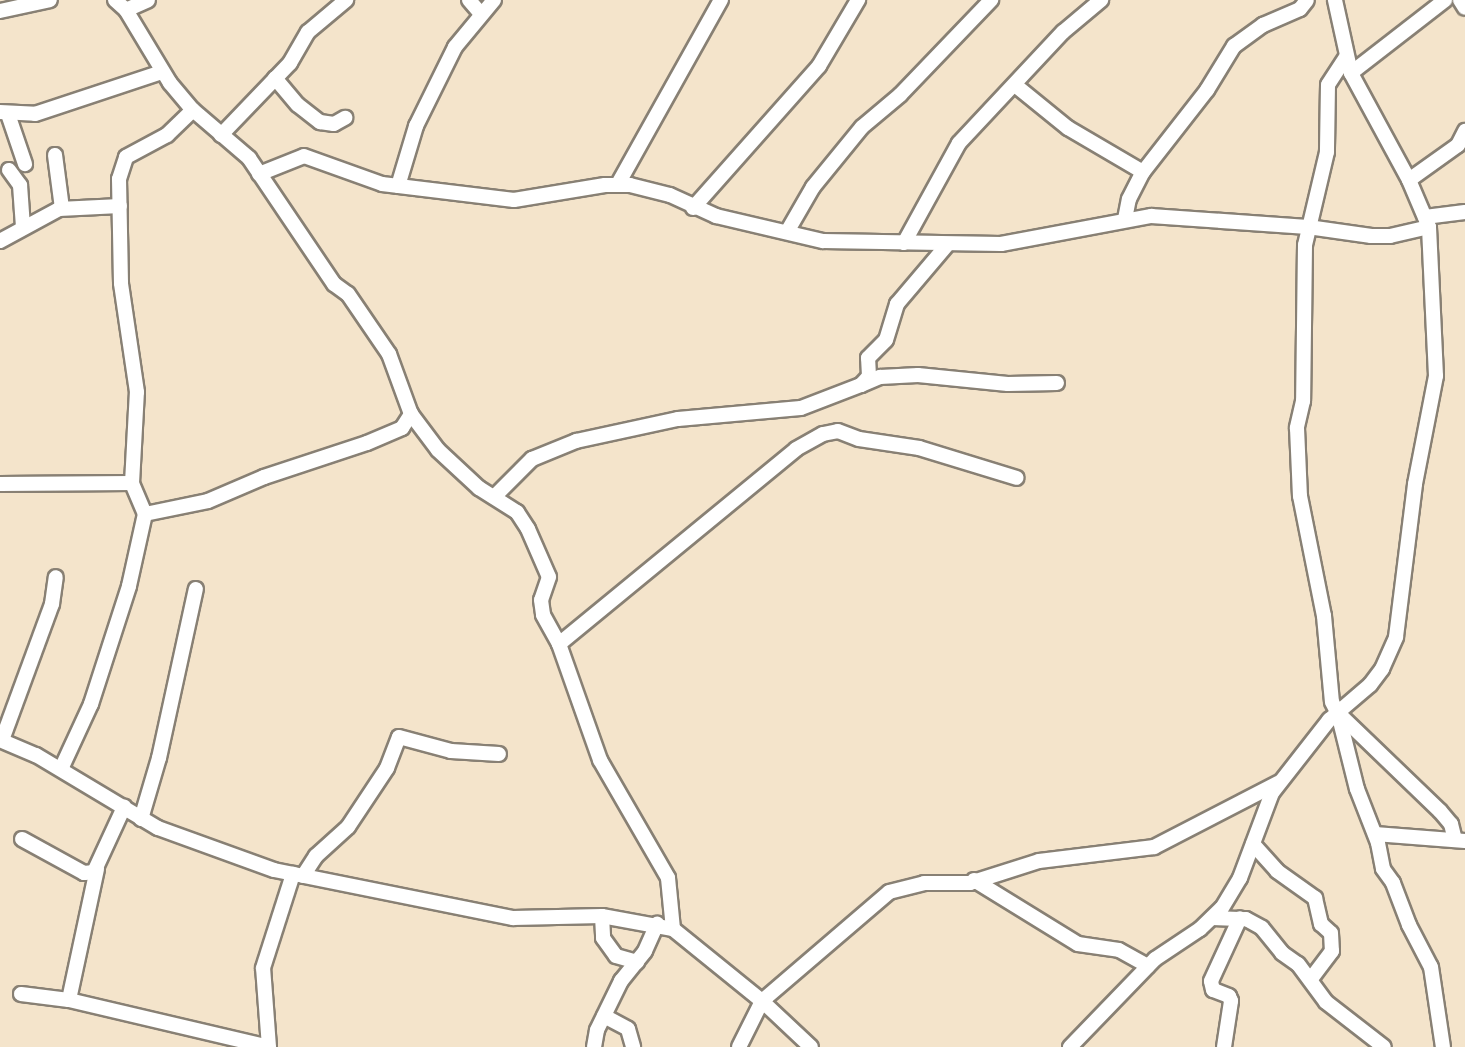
<!DOCTYPE html>
<html>
<head>
<meta charset="utf-8">
<style>
	body { margin:0 }
	#map { position:relative; width:1465px; height:1047px; overflow:hidden; background:#f4e4cb; font-family:Kalam,sans-serif }
	div>[style] { position:absolute }
	[style*='--x'] { left:calc(var(--x)*1px); top:calc(var(--y)*1px); width:calc(var(--w)*1px); rotate:calc(var(--a)*1deg) }
	.roads { filter:drop-shadow(2px 0 #888074) drop-shadow(-2px 0 #888074) drop-shadow(0 2px #888074) drop-shadow(0 -2px #888074) }
	.minor>* { height:14px; margin:-7px; padding:0 7px; transform-origin:7px; border-radius:7px; background:#fff }
	span { translate:-50% -50%; white-space:nowrap; text-align:center; line-height:1.15; -webkit-text-stroke:4.5px #fff; paint-order:stroke }
</style>
</head>
<body>
<div id="map">
	<div class="roads">
		<div class="minor">
			<i style="--x:115;--y:0;--w:15;--a:42"></i>
			<i style="--x:126;--y:10;--w:85;--a:58.9"></i>
			<i style="--x:170;--y:83;--w:35;--a:50"></i>
			<i style="--x:193;--y:110;--w:74;--a:40.6"></i>
			<i style="--x:249;--y:158;--w:152;--a:56"></i>
			<i style="--x:334;--y:284;--w:17;--a:36"></i>
			<i style="--x:348;--y:294;--w:73;--a:55.7"></i>
			<i style="--x:389;--y:354;--w:64;--a:69.9"></i>
			<i style="--x:411;--y:414;--w:45;--a:53.1"></i>
			<i style="--x:438;--y:450;--w:56;--a:42.8"></i>
			<i style="--x:479;--y:488;--w:45;--a:32.3"></i>
			<i style="--x:517;--y:512;--w:20;--a:57"></i>
			<i style="--x:528;--y:529;--w:52;--a:66.4"></i>
			<i style="--x:549;--y:577;--w:24;--a:109"></i>
			<i style="--x:541;--y:600;--w:15;--a:82"></i>
			<i style="--x:543;--y:615;--w:33;--a:61"></i>
			<i style="--x:559;--y:644;--w:123;--a:70.5"></i>
			<i style="--x:600;--y:760;--w:136;--a:60"></i>
			<i style="--x:668;--y:878;--w:51;--a:84.4"></i>
			<i style="--x:469;--y:0;--w:18;--a:49"></i>
			<i style="--x:1460;--y:0;--w:9;--a:58"></i>
			<i style="--x:126;--y:10;--w:24;--a:-24"></i>
			<i style="--x:0;--y:11;--w:51;--a:-12.4"></i>
			<i style="--x:1346;--y:57;--w:33;--a:123"></i>
			<i style="--x:1328;--y:85;--w:67;--a:90.9"></i>
			<i style="--x:1327;--y:152;--w:96;--a:103.3"></i>
			<i style="--x:1305;--y:245;--w:156;--a:90.7"></i>
			<i style="--x:1303;--y:401;--w:28;--a:103"></i>
			<i style="--x:1297;--y:428;--w:68;--a:87.5"></i>
			<i style="--x:1300;--y:496;--w:122;--a:78.7"></i>
			<i style="--x:1324;--y:616;--w:86;--a:84.7"></i>
			<i style="--x:1332;--y:702;--w:11;--a:63"></i>
			<i style="--x:1337;--y:712;--w:143;--a:43.9"></i>
			<i style="--x:1440;--y:811;--w:17;--a:50"></i>
			<i style="--x:1451;--y:824;--w:16;--a:76"></i>
			<i style="--x:1351;--y:73;--w:119;--a:-37.8"></i>
			<i style="--x:275;--y:78;--w:35;--a:50"></i>
			<i style="--x:298;--y:105;--w:28;--a:38"></i>
			<i style="--x:320;--y:122;--w:14;--a:8"></i>
			<i style="--x:334;--y:124;--w:13;--a:-29"></i>
			<i style="--x:1015;--y:85;--w:68;--a:39.1"></i>
			<i style="--x:1068;--y:128;--w:87;--a:30.4"></i>
			<i style="--x:0;--y:112;--w:35;--a:3"></i>
			<i style="--x:35;--y:114;--w:134;--a:-18.3"></i>
			<i style="--x:8;--y:114;--w:53;--a:71.2"></i>
			<i style="--x:221;--y:135;--w:100;--a:-46.2"></i>
			<i style="--x:290;--y:63;--w:36;--a:-60"></i>
			<i style="--x:308;--y:32;--w:50;--a:-40.1"></i>
			<i style="--x:55;--y:155;--w:53;--a:82.5"></i>
			<i style="--x:9;--y:170;--w:19;--a:54"></i>
			<i style="--x:20;--y:185;--w:42;--a:85.9"></i>
			<i style="--x:259;--y:174;--w:48;--a:-21.8"></i>
			<i style="--x:304;--y:156;--w:83;--a:19.7"></i>
			<i style="--x:382;--y:184;--w:133;--a:6.9"></i>
			<i style="--x:514;--y:200;--w:92;--a:-9.4"></i>
			<i style="--x:605;--y:185;--w:25;--a:0"></i>
			<i style="--x:630;--y:185;--w:41;--a:14"></i>
			<i style="--x:670;--y:195;--w:51;--a:24.5"></i>
			<i style="--x:716;--y:216;--w:110;--a:13.2"></i>
			<i style="--x:823;--y:241;--w:178;--a:1"></i>
			<i style="--x:1001;--y:244;--w:153;--a:-10.6"></i>
			<i style="--x:1151;--y:216;--w:157;--a:4"></i>
			<i style="--x:1308;--y:227;--w:64;--a:8.1"></i>
			<i style="--x:1371;--y:236;--w:19;--a:0"></i>
			<i style="--x:1390;--y:236;--w:40;--a:-13"></i>
			<i style="--x:1409;--y:180;--w:60;--a:-35.5"></i>
			<i style="--x:1458;--y:145;--w:16;--a:-63"></i>
			<i style="--x:618;--y:184;--w:211;--a:-60.8"></i>
			<i style="--x:398;--y:186;--w:63;--a:-73.3"></i>
			<i style="--x:416;--y:126;--w:88;--a:-63.7"></i>
			<i style="--x:455;--y:47;--w:61;--a:-50.3"></i>
			<i style="--x:693;--y:208;--w:190;--a:-48.4"></i>
			<i style="--x:819;--y:66;--w:77;--a:-59.4"></i>
			<i style="--x:1425;--y:217;--w:40;--a:-7.1"></i>
			<i style="--x:1125;--y:219;--w:20;--a:-79"></i>
			<i style="--x:1129;--y:199;--w:30;--a:-63"></i>
			<i style="--x:1143;--y:172;--w:104;--a:-52"></i>
			<i style="--x:1207;--y:90;--w:52;--a:-58.5"></i>
			<i style="--x:1234;--y:46;--w:36;--a:-36"></i>
			<i style="--x:1263;--y:25;--w:40;--a:-23.4"></i>
			<i style="--x:1300;--y:9;--w:11;--a:-52"></i>
			<i style="--x:787;--y:232;--w:52;--a:-60"></i>
			<i style="--x:813;--y:187;--w:77;--a:-50.8"></i>
			<i style="--x:862;--y:127;--w:50;--a:-40.1"></i>
			<i style="--x:900;--y:95;--w:132;--a:-46.2"></i>
			<i style="--x:0;--y:241;--w:67;--a:-28.5"></i>
			<i style="--x:59;--y:209;--w:61;--a:-2.8"></i>
			<i style="--x:904;--y:243;--w:114;--a:-61.2"></i>
			<i style="--x:959;--y:143;--w:152;--a:-46.9"></i>
			<i style="--x:1063;--y:32;--w:50;--a:-40.1"></i>
			<i style="--x:861;--y:385;--w:21;--a:-23"></i>
			<i style="--x:880;--y:377;--w:38;--a:-3"></i>
			<i style="--x:918;--y:375;--w:90;--a:5.7"></i>
			<i style="--x:1008;--y:384;--w:49;--a:-1.2"></i>
			<i style="--x:0;--y:484;--w:132;--a:-0.4"></i>
			<i style="--x:494;--y:497;--w:54;--a:-45"></i>
			<i style="--x:532;--y:459;--w:48;--a:-22.2"></i>
			<i style="--x:576;--y:441;--w:104;--a:-12.2"></i>
			<i style="--x:678;--y:419;--w:123;--a:-5.1"></i>
			<i style="--x:801;--y:408;--w:64;--a:-21"></i>
			<i style="--x:861;--y:385;--w:12;--a:-48"></i>
			<i style="--x:869;--y:376;--w:18;--a:-93"></i>
			<i style="--x:868;--y:358;--w:25;--a:-45"></i>
			<i style="--x:886;--y:340;--w:38;--a:-73"></i>
			<i style="--x:897;--y:304;--w:77;--a:-49.7"></i>
			<i style="--x:145;--y:514;--w:64;--a:-11.7"></i>
			<i style="--x:208;--y:501;--w:61;--a:-23.2"></i>
			<i style="--x:264;--y:477;--w:108;--a:-18.3"></i>
			<i style="--x:367;--y:443;--w:38;--a:-23"></i>
			<i style="--x:402;--y:428;--w:17;--a:-57"></i>
			<i style="--x:559;--y:644;--w:307;--a:-39.4"></i>
			<i style="--x:796;--y:449;--w:31;--a:-29"></i>
			<i style="--x:823;--y:434;--w:15;--a:-11"></i>
			<i style="--x:838;--y:431;--w:22;--a:21"></i>
			<i style="--x:859;--y:439;--w:61;--a:8.5"></i>
			<i style="--x:919;--y:448;--w:102;--a:17"></i>
			<i style="--x:1339;--y:717;--w:74;--a:76"></i>
			<i style="--x:1357;--y:789;--w:58;--a:68.7"></i>
			<i style="--x:1378;--y:843;--w:26;--a:79"></i>
			<i style="--x:1383;--y:869;--w:17;--a:54"></i>
			<i style="--x:1393;--y:883;--w:45;--a:69.1"></i>
			<i style="--x:1409;--y:925;--w:47;--a:62.4"></i>
			<i style="--x:1431;--y:967;--w:81;--a:81.5"></i>
			<i style="--x:0;--y:740;--w:39;--a:23"></i>
			<i style="--x:36;--y:755;--w:142;--a:30.9"></i>
			<i style="--x:158;--y:828;--w:123;--a:19.9"></i>
			<i style="--x:274;--y:870;--w:244;--a:11.4"></i>
			<i style="--x:513;--y:918;--w:89;--a:-1.3"></i>
			<i style="--x:602;--y:916;--w:72;--a:10.4"></i>
			<i style="--x:673;--y:929;--w:114;--a:39"></i>
			<i style="--x:762;--y:1001;--w:67;--a:43.2"></i>
			<i style="--x:2;--y:740;--w:145;--a:-69.8"></i>
			<i style="--x:52;--y:604;--w:27;--a:-82"></i>
			<i style="--x:61;--y:769;--w:72;--a:-65.2"></i>
			<i style="--x:91;--y:704;--w:124;--a:-72.1"></i>
			<i style="--x:129;--y:586;--w:74;--a:-77.5"></i>
			<i style="--x:145;--y:514;--w:34;--a:-113"></i>
			<i style="--x:132;--y:483;--w:91;--a:-86.9"></i>
			<i style="--x:137;--y:392;--w:110;--a:-98.4"></i>
			<i style="--x:121;--y:283;--w:104;--a:-91.1"></i>
			<i style="--x:119;--y:179;--w:23;--a:-72"></i>
			<i style="--x:126;--y:157;--w:47;--a:-28.2"></i>
			<i style="--x:167;--y:135;--w:36;--a:-44"></i>
			<i style="--x:141;--y:819;--w:64;--a:-73.6"></i>
			<i style="--x:159;--y:758;--w:173;--a:-77.7"></i>
			<i style="--x:1375;--y:834;--w:90;--a:4.4"></i>
			<i style="--x:22;--y:839;--w:71;--a:28.7"></i>
			<i style="--x:84;--y:873;--w:10;--a:-6"></i>
			<i style="--x:94;--y:872;--w:72;--a:-65.2"></i>
			<i style="--x:1253;--y:844;--w:36;--a:48"></i>
			<i style="--x:1277;--y:871;--w:47;--a:35.4"></i>
			<i style="--x:1315;--y:898;--w:27;--a:77"></i>
			<i style="--x:1321;--y:924;--w:13;--a:42"></i>
			<i style="--x:1331;--y:933;--w:18;--a:87"></i>
			<i style="--x:1332;--y:951;--w:36;--a:127"></i>
			<i style="--x:97;--y:869;--w:134;--a:102.1"></i>
			<i style="--x:69;--y:1000;--w:205;--a:13.2"></i>
			<i style="--x:303;--y:876;--w:24;--a:-57"></i>
			<i style="--x:316;--y:856;--w:43;--a:-42.2"></i>
			<i style="--x:348;--y:827;--w:71;--a:-56.5"></i>
			<i style="--x:387;--y:768;--w:33;--a:-69"></i>
			<i style="--x:399;--y:737;--w:54;--a:15.1"></i>
			<i style="--x:451;--y:751;--w:48;--a:3.6"></i>
			<i style="--x:974;--y:880;--w:122;--a:31.6"></i>
			<i style="--x:1078;--y:944;--w:41;--a:8.3"></i>
			<i style="--x:1119;--y:950;--w:33;--a:29"></i>
			<i style="--x:602;--y:916;--w:22;--a:87"></i>
			<i style="--x:603;--y:938;--w:22;--a:54"></i>
			<i style="--x:616;--y:956;--w:22;--a:16"></i>
			<i style="--x:1212;--y:918;--w:34;--a:2"></i>
			<i style="--x:1246;--y:919;--w:18;--a:29"></i>
			<i style="--x:1262;--y:928;--w:32;--a:51"></i>
			<i style="--x:1282;--y:953;--w:19;--a:35"></i>
			<i style="--x:1298;--y:964;--w:47;--a:53.6"></i>
			<i style="--x:1326;--y:1002;--w:73;--a:37.8"></i>
			<i style="--x:21;--y:994;--w:48;--a:7.1"></i>
			<i style="--x:604;--y:1016;--w:27;--a:28"></i>
			<i style="--x:628;--y:1029;--w:19;--a:74"></i>
			<i style="--x:269;--y:1047;--w:79;--a:-94.3"></i>
			<i style="--x:263;--y:968;--w:99;--a:-72.3"></i>
			<i style="--x:594;--y:1047;--w:17;--a:-80"></i>
			<i style="--x:597;--y:1030;--w:55;--a:-63.9"></i>
			<i style="--x:621;--y:981;--w:38;--a:-51"></i>
			<i style="--x:645;--y:951;--w:30;--a:-66"></i>
			<i style="--x:739;--y:1047;--w:51;--a:-63.4"></i>
			<i style="--x:762;--y:1001;--w:167;--a:-40.6"></i>
			<i style="--x:889;--y:892;--w:36;--a:-14"></i>
			<i style="--x:924;--y:883;--w:46;--a:0"></i>
			<i style="--x:970;--y:883;--w:72;--a:-17.7"></i>
			<i style="--x:1039;--y:861;--w:116;--a:-6.9"></i>
			<i style="--x:1154;--y:847;--w:140;--a:-27.3"></i>
			<i style="--x:1070;--y:1047;--w:122;--a:-46"></i>
			<i style="--x:1155;--y:959;--w:54;--a:-33.7"></i>
			<i style="--x:1200;--y:929;--w:30;--a:-44"></i>
			<i style="--x:1222;--y:908;--w:35;--a:-59"></i>
			<i style="--x:1240;--y:878;--w:91;--a:-69.4"></i>
			<i style="--x:1272;--y:793;--w:93;--a:-52"></i>
			<i style="--x:1329;--y:720;--w:54;--a:-40.5"></i>
			<i style="--x:1370;--y:685;--w:20;--a:-53"></i>
			<i style="--x:1382;--y:669;--w:35;--a:-66"></i>
			<i style="--x:1396;--y:637;--w:154;--a:-82.9"></i>
			<i style="--x:1415;--y:484;--w:110;--a:-79"></i>
			<i style="--x:1436;--y:376;--w:149;--a:-92.7"></i>
			<i style="--x:1429;--y:227;--w:51;--a:-113.1"></i>
			<i style="--x:1409;--y:180;--w:122;--a:-118.5"></i>
			<i style="--x:1351;--y:73;--w:75;--a:-102.4"></i>
			<i style="--x:1224;--y:1047;--w:47;--a:-81.3"></i>
			<i style="--x:1231;--y:1001;--w:5;--a:-112"></i>
			<i style="--x:1229;--y:996;--w:17;--a:-159"></i>
			<i style="--x:1213;--y:990;--w:9;--a:-103"></i>
			<i style="--x:1211;--y:981;--w:69;--a:-65.3"></i>
		</div>
	</div>
</div>
</body>
</html>
